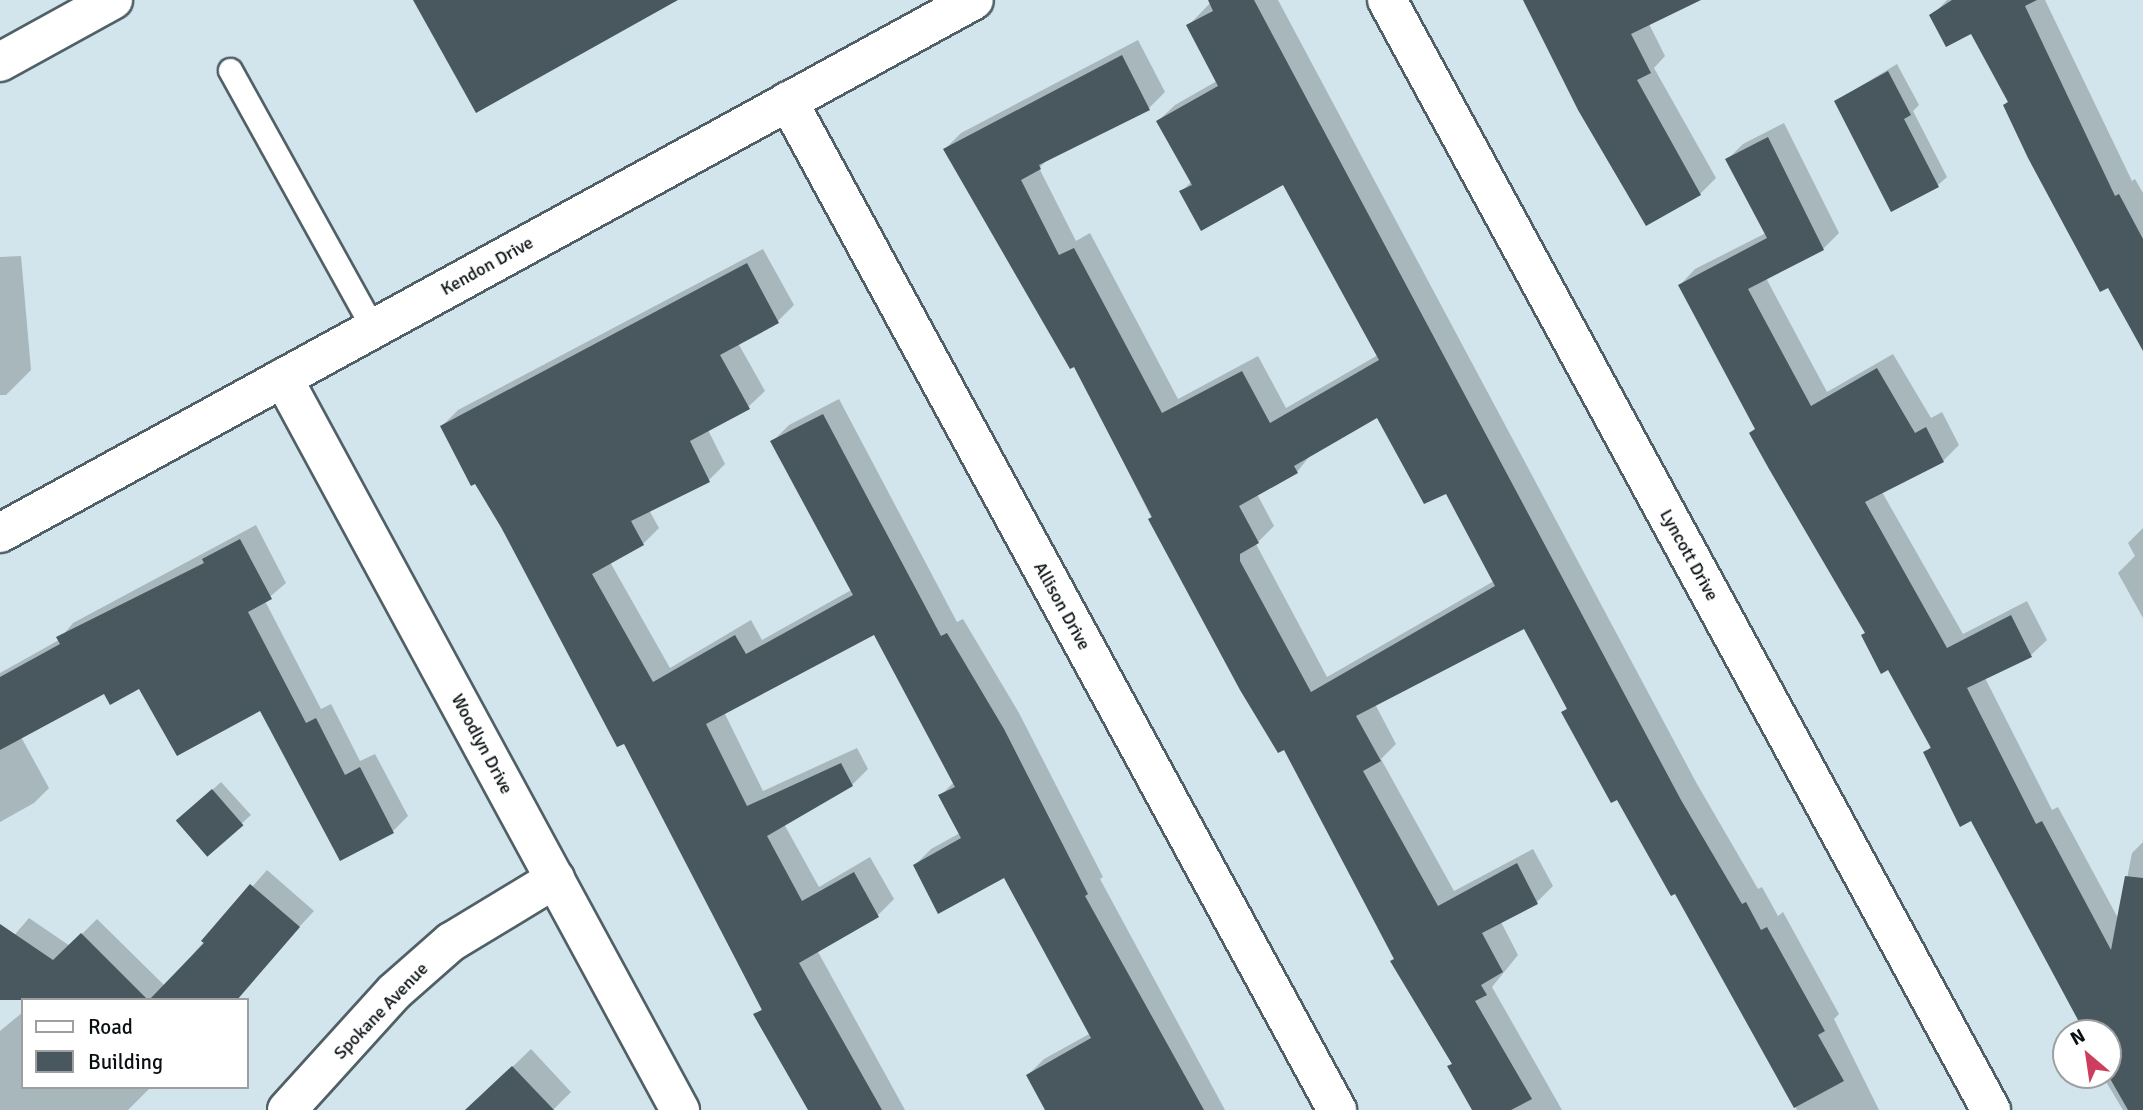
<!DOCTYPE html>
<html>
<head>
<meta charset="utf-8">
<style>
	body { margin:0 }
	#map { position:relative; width:2143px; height:1110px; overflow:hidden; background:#d2e5ec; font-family:Signika,sans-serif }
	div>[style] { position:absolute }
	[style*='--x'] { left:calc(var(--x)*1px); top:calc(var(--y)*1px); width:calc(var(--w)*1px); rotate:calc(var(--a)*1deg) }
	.shadow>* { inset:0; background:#0003 }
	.building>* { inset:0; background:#48585e; transform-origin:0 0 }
	.roads { filter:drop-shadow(2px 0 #506066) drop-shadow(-2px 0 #506066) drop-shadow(0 2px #506066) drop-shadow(0 -2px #506066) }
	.lane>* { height:23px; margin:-11.5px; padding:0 11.5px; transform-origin:11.5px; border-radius:11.5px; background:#fff }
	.street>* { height:38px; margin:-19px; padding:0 19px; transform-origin:19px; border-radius:19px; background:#fff }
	span { translate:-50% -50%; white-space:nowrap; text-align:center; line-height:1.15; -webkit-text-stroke:7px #fff; paint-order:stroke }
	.street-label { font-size:18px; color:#091012 }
	.legend { position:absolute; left:21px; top:998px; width:228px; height:91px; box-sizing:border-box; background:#fff; border:2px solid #9d9fa0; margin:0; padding:9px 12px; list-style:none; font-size:21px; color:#091012 }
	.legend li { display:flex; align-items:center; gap:14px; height:35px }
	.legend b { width:35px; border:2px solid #9d9fa0 }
	.north { position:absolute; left:2052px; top:1019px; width:70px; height:70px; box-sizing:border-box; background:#fff; border:2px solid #9d9fa0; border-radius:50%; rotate:331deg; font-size:19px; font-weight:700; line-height:28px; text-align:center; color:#091012 }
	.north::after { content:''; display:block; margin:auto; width:24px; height:32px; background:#cd3d5d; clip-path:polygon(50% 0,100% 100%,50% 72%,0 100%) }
</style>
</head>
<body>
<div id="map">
	<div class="shadow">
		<i style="clip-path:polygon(evenodd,1213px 0,1278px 0,1697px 784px,1758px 889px,1762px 887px,1778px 916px,1783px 912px,1839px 1014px,1834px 1019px,1879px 1110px,1797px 1110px,1675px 892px,1563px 712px,1568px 707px,1524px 626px,1375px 704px,1396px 744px,1381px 759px,1454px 891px,1533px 849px,1553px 886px,1537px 902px,1501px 922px,1518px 955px,1492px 987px,1562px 1110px,1473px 1110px,1449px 1067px,1453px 1062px,1285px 747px,1187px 589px,1075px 365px,945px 149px,961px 133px,1138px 40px,1165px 92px,1149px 108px,1050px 157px,1039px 168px,1076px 241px,1090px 233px,1178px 399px,1258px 356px,1286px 408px,1378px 355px,1284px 182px,1181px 192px,1192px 181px,1158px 121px,1175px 105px,1217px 81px,1188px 26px,1213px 0,1377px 416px,1447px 491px,1494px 581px,1327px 677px,1256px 544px,1274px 526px,1257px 494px,1297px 472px,1312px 453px,1377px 416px)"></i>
		<i style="clip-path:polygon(1523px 0,1697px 0,1649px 24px,1665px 56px,1654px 68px,1716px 178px,1700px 194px,1647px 224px)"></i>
		<i style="clip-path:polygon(1947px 0,2045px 0,2132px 181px,2135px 179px,2143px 193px,2143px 347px,2005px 105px,2009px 100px,1971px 32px,1932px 16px)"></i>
		<i style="clip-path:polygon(1897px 64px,1919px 105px,1913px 111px,1947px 177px,1938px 185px,1836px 101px)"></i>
		<i style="clip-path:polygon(1784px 123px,1839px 233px,1823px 249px,1766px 278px,1827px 392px,1893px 354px,1931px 418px,1942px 412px,1959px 445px,1943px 461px,1882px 492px,1963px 634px,2027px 601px,2047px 640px,2031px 655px,1985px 678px,2052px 810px,2058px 807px,2119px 920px,2132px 853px,2143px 842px,2143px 1110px,2123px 1110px,2102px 1075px,2108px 1075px,2108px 1033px,2087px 1033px,1972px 819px,1925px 753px,1932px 745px,1680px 285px,1695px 269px,1766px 233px,1727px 160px,1743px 144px)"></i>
		<i style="clip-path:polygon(763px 249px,794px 305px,778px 321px,738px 343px,765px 391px,748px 407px,708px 430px,725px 464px,709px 480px,649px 510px,659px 528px,643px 544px,610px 562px,670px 668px,751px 620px,762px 640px,853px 589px,773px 441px,789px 425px,839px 399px,957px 622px,963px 619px,1019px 713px,1103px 877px,1100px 879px,1225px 1110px,1047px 1110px,1028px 1075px,1044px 1059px,1091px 1033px,1005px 876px,915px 865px,931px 849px,960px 833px,940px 796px,954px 782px,874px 633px,724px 712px,763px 791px,857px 748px,868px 769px,852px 785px,784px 824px,819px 887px,870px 857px,894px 899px,878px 915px,817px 950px,905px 1110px,809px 1110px,755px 1015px,763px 1008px,625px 741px,442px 426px,458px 410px)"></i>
		<i style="clip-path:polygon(21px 256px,31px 370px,6px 395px,0 395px,0 257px)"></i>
		<i style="clip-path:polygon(256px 525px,286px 583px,265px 601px,321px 709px,331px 704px,360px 761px,375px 754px,408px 816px,393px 831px,260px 708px,140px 686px,105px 691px,21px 737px,49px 788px,34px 803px,0 822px,0 673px,59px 640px,73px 623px)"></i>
		<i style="clip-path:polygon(2143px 528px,2143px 618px,2118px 573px,2135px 556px,2128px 543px)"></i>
		<i style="clip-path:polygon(221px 782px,251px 815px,208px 854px,187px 813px)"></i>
		<i style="clip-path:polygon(267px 870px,314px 911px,232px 1000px,38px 1000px,0 964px,0 952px,29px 918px,70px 946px,97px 919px,165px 986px)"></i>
		<i style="clip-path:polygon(23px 1012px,23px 1087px,151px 1087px,128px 1110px,0 1110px,0 1031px)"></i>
		<i style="clip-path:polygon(531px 1049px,571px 1092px,553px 1110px,468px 1110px)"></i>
	</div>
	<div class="building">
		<i style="clip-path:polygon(413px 0,678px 0,476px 113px)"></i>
		<i style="clip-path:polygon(evenodd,1208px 0,1254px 0,1681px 800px,1742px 904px,1746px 902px,1761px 930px,1767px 927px,1825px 1031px,1818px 1035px,1844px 1081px,1794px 1108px,1675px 894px,1671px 896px,1617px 800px,1611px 803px,1561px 712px,1567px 709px,1524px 629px,1356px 716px,1381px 761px,1363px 771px,1438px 906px,1517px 863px,1538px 904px,1482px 933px,1503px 972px,1481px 985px,1487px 995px,1475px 1001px,1532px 1099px,1511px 1110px,1472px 1110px,1447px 1066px,1452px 1064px,1390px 961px,1394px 959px,1284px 750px,1278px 753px,1240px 690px,1148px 519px,1152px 517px,1074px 367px,1070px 369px,943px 149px,1122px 55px,1150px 110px,1039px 165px,1041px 169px,1021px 180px,1059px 255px,1074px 248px,1162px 413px,1242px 371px,1270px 423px,1379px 360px,1283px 185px,1201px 231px,1179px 191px,1192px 185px,1156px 121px,1218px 86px,1186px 25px,1213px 11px,1208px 0,1377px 418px,1424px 504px,1446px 494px,1495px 586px,1311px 692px,1240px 561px,1240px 554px,1259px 543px,1239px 506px,1298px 473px,1294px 466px,1377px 418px)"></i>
		<i style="clip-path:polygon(1523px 0,1701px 0,1631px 34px,1651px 73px,1637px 80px,1701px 195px,1646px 226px,1578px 110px)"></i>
		<i style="clip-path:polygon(1952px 0,2037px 0,2025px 6px,2115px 196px,2119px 194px,2143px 239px,2143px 351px,2108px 288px,2100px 292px,2028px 158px,2003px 105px,2008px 102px,1971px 34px,1946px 47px,1929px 15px)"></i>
		<i style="clip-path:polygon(1888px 71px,1911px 115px,1904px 119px,1939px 187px,1891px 212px,1834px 101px)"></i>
		<i style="clip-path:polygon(1768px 137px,1824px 250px,1748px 289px,1811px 406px,1877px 368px,1915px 433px,1926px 427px,1944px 462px,1865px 502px,1947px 648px,2011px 615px,2032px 657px,1967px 688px,2036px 824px,2042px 821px,2111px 950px,2125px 876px,2143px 878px,2143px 1110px,2128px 1110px,2108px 1075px,2108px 1033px,2085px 1033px,1971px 821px,1960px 827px,1923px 752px,1931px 748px,1888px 670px,1881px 674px,1861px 635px,1865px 633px,1769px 469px,1749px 433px,1755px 429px,1678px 285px,1767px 238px,1725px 159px)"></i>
		<i style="clip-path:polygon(747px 263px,779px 323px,720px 355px,750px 409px,690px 441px,710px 482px,631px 521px,644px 545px,592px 574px,653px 682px,735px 635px,746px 654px,853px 595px,770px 441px,823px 414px,941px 636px,947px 633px,1004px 729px,1088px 894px,1085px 896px,1204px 1110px,1045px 1110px,1026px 1075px,1091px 1038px,1004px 878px,938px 914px,913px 865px,961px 838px,938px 795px,955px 787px,874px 635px,706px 724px,747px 806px,841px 763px,853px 786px,767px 836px,802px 901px,854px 872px,879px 917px,799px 963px,882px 1110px,808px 1110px,753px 1014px,762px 1010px,624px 744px,617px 747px,501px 527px,475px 484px,471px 486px,440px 426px)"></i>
		<i style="clip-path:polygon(240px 539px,272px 599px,248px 612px,306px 723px,316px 718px,345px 775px,360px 767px,394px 833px,340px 861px,260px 711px,177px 756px,139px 689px,110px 705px,104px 694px,0 750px,0 677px,60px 644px,56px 637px,204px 563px,202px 559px)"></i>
		<i style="left:212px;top:789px;width:48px;height:48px;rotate:49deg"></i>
		<i style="clip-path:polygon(250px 884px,300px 927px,237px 1000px,149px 1000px,204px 943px,201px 941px)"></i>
		<i style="clip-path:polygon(0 924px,53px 960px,81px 933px,148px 1000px,0 1000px)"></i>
		<i style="clip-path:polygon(512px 1066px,554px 1110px,465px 1110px)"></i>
	</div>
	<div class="roads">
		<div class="lane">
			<i style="--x:230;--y:70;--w:295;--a:61"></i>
		</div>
		<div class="street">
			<i style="--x:1387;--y:0;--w:1264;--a:61.45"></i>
			<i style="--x:0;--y:62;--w:129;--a:-28.8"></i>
			<i style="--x:788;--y:101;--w:1149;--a:61.45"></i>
			<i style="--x:283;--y:378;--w:833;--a:61.53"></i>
			<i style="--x:0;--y:533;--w:1110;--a:-28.69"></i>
			<i style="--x:287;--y:1110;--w:159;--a:-47.8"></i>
			<i style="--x:394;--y:992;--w:76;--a:-41.3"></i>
			<i style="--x:451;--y:942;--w:122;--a:-31.2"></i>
		</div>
	</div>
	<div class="street-label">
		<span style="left:487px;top:266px;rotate:-29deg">Kendon Drive</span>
		<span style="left:1689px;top:555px;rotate:61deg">Lyncott Drive</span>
		<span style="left:1062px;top:606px;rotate:61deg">Allison Drive</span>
		<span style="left:482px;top:744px;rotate:62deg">Woodlyn Drive</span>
		<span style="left:381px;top:1011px;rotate:-46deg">Spokane Avenue</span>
	</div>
	<ul class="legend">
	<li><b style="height:9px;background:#fff"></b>Road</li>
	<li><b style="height:19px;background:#48585e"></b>Building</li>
	</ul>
	<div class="north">N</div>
</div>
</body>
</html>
